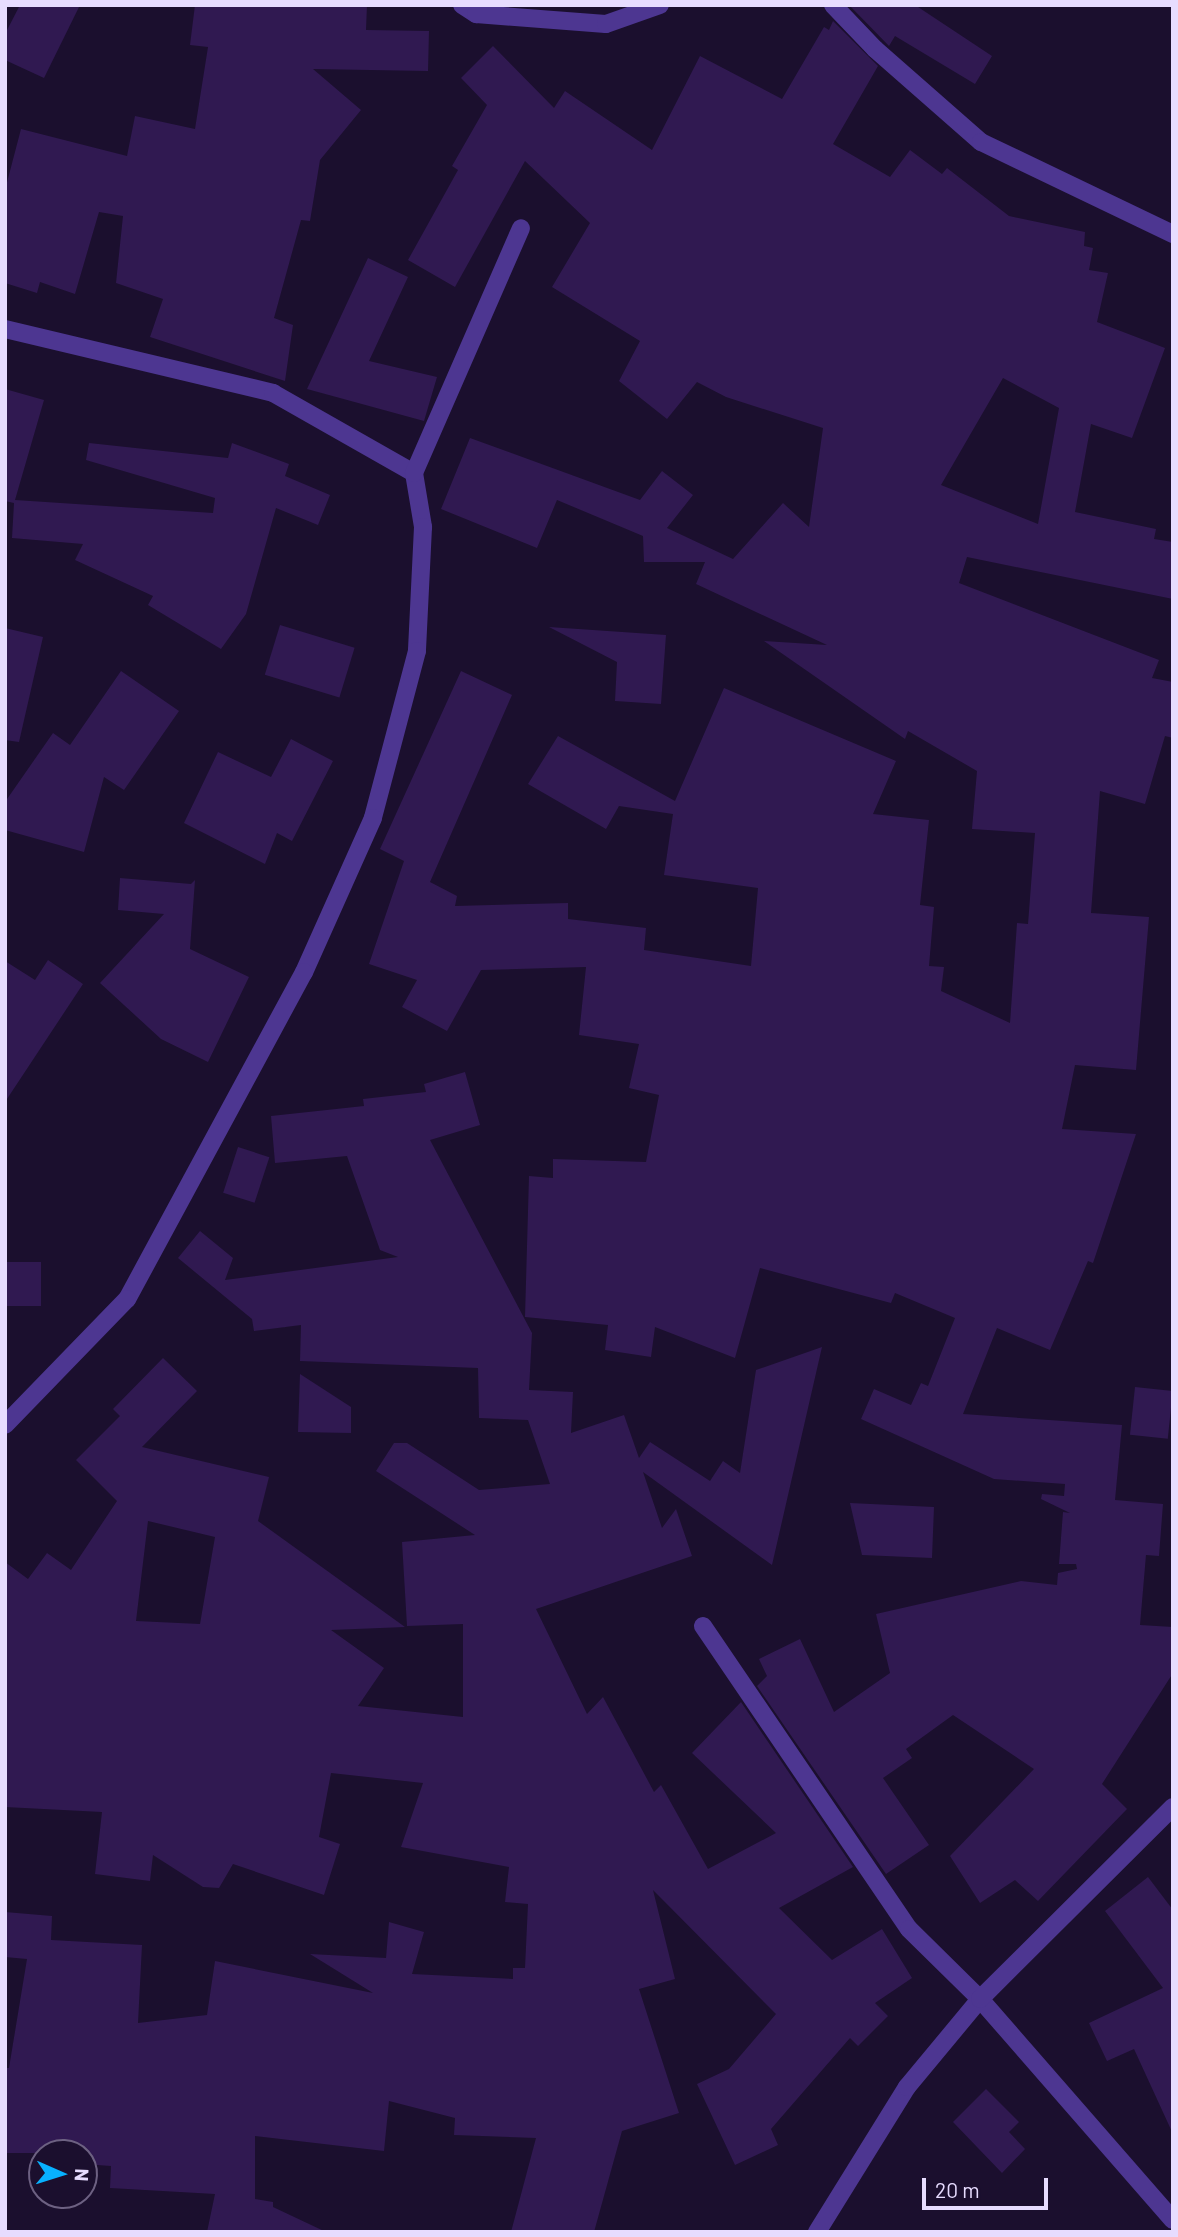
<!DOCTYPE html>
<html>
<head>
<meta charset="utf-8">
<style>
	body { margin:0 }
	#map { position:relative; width:1178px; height:2237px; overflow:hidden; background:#1b0f2e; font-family:Barlow,sans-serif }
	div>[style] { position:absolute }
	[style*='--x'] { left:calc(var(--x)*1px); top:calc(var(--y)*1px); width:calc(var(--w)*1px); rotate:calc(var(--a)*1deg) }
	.building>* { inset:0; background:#301951; transform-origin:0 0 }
	.minor>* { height:18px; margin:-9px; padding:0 9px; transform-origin:9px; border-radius:9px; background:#4d3691 }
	span { translate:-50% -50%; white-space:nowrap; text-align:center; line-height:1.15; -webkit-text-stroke:5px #1b0f2e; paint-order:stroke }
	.frame { position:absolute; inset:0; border:7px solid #e7dcff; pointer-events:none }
	.north { position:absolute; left:28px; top:2139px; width:70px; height:70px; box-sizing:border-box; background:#1b0f2e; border:2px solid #6d6182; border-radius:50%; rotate:93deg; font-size:19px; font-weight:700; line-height:28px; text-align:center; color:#e7dcff }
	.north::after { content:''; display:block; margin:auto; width:24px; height:32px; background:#08b1ff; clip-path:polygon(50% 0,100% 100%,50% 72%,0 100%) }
	.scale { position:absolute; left:922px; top:2178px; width:126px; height:32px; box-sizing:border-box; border:4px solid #e7dcff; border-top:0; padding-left:9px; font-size:21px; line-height:24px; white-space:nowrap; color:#e7dcff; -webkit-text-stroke:5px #1b0f2e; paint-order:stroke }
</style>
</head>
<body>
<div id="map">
	<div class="building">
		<i style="clip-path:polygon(20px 5px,80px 5px,44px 78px,5px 60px,5px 34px)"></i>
		<i style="clip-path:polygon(195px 5px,367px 5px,366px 30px,429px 31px,428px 71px,313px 69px,361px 110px,320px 160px,310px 221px,301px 220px,274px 318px,293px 325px,285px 381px,150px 337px,163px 299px,116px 283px,123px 216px,99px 212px,75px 294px,40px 282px,37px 293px,5px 283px,5px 190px,21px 129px,127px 156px,135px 116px,195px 129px,208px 47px,190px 45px)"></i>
		<i style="clip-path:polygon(849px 5px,915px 5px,992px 56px,975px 84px,895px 36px,889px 46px)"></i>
		<i style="clip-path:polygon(evenodd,833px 21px,878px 66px,833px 144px,890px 177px,910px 150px,942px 174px,947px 168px,1009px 216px,1085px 232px,1084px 246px,1093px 248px,1089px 270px,1108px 273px,1097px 322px,1165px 348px,1132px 438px,1091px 424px,1075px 512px,1156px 529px,1154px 539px,1173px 542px,1173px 599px,967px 557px,959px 583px,1159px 660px,1152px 678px,1173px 682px,1173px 738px,1165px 736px,1145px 804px,1100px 791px,1091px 913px,1149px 917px,1136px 1070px,1075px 1065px,1062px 1129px,1136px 1134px,1093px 1263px,1088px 1261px,1050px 1350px,997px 1328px,963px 1414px,1122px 1425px,1115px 1500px,1163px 1504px,1159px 1556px,1146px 1555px,1140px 1625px,1173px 1627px,1173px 1673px,1102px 1784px,1127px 1809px,1038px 1901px,1015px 1880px,980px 1903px,950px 1856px,1034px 1769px,953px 1715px,906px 1749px,912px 1758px,883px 1778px,929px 1845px,886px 1874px,757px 1686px,767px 1676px,759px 1659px,800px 1639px,834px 1712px,890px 1673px,876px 1614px,1021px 1581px,1057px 1585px,1058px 1573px,1077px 1569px,1076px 1564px,1059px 1564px,1063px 1512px,1070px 1513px,1041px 1499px,1042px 1494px,1064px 1496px,1065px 1484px,994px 1479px,861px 1419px,874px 1389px,911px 1405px,921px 1383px,928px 1386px,955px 1318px,895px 1293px,891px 1303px,760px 1268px,735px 1358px,655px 1327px,651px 1357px,605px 1350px,608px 1325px,525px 1317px,529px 1176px,553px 1178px,553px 1159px,646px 1162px,659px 1095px,629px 1088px,639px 1044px,579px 1035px,586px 967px,481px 970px,447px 1031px,402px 1007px,417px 980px,369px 964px,404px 861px,380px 849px,461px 671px,512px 695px,430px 882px,457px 896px,455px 906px,568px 903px,568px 919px,646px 928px,644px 950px,751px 966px,758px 888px,664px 875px,673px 814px,619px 806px,606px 829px,528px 784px,558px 736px,675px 801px,724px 688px,896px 761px,873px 814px,929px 820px,920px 905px,934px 907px,929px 966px,944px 967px,941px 991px,1010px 1023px,1017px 923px,1028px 924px,1035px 833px,972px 829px,977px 771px,908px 731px,905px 739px,764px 641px,827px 645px,696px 584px,705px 562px,644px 562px,643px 536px,557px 500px,537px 548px,441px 509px,470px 438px,640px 500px,662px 471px,693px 495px,667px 528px,733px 559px,783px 503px,809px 527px,823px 428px,726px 397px,697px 382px,667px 419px,619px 381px,640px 341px,552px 287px,590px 223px,525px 161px,455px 287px,408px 260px,458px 170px,452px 166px,487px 105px,461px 78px,493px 46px,554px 108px,565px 91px,652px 150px,700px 56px,782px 99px,824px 27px,829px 30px,833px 21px,1003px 378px,1059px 408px,1038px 524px,941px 485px,1003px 378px)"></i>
		<i style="clip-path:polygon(368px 258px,408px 277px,369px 361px,437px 377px,424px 421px,307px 389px)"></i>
		<i style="clip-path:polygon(5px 389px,44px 400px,15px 500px,213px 513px,215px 498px,86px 460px,89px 443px,228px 458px,232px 443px,289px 464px,285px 476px,330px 495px,318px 525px,276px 508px,246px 614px,221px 649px,148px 605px,153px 596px,75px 560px,83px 544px,12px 538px,14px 503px,5px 501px)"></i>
		<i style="left:280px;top:625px;width:78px;height:52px;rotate:17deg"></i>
		<i style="clip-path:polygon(549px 627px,666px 635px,661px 704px,615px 701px,617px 662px)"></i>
		<i style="clip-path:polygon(5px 628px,43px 637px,19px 742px,5px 740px)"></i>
		<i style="clip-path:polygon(121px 671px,179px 711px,124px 790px,104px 777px,84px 852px,5px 830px,5px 802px,53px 733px,70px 745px)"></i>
		<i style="clip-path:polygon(291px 739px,333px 761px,292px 841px,277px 833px,265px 864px,184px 823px,218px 752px,271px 777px)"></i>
		<i style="clip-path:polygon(120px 878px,191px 884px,195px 880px,190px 949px,249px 977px,208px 1062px,161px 1039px,100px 983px,164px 914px,118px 910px)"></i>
		<i style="clip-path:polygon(48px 960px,83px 984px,5px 1102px,5px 961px,35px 980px)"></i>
		<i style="clip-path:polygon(evenodd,465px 1072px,480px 1125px,430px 1140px,532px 1333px,529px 1390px,573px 1392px,571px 1433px,624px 1415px,639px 1458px,650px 1442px,710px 1481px,723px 1461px,740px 1473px,756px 1370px,822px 1347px,772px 1565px,643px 1472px,662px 1528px,676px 1509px,692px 1556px,536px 1609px,587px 1714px,603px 1697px,654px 1792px,661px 1785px,708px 1869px,776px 1833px,692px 1753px,741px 1702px,853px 1867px,779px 1908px,832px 1960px,882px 1929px,912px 1978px,875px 2003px,888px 2016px,858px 2046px,850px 2038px,771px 2129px,778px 2145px,735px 2165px,697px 2084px,729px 2069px,776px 2014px,653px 1890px,675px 1979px,639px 1989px,679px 2113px,622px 2131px,594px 2232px,511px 2232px,536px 2138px,454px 2135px,455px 2118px,389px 2101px,384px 2151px,255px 2136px,255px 2199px,273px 2202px,273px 2207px,326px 2232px,207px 2232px,215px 2194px,110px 2188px,111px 2166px,84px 2164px,84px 2153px,5px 2153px,5px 2068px,9px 2068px,27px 1959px,5px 1957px,5px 1912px,52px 1916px,51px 1940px,142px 1945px,138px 2023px,207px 2015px,215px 1961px,373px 1993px,310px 1954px,386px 1958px,389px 1922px,424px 1932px,412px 1974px,513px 1979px,513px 1968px,525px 1968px,528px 1904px,505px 1902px,509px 1867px,401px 1847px,423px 1783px,331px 1773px,319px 1837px,340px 1844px,324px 1895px,233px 1864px,219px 1888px,203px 1887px,153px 1855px,150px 1881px,95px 1874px,102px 1812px,5px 1807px,5px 1562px,28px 1579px,47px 1553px,71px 1570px,117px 1501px,76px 1460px,120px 1416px,113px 1409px,163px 1358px,197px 1391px,142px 1447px,269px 1477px,258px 1521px,405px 1627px,331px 1630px,384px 1668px,358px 1706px,463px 1717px,463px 1624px,407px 1626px,402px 1542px,475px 1535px,376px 1471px,394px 1443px,407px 1443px,479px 1490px,550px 1484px,528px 1420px,479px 1418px,478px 1368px,300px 1361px,301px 1325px,254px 1331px,252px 1319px,178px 1258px,200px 1231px,233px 1258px,225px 1280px,398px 1257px,380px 1250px,347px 1156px,275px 1163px,271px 1116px,364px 1106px,363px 1099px,426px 1092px,424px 1084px,465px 1072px,148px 1521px,215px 1537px,200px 1624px,136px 1621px,148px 1521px)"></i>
		<i style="left:238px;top:1147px;width:33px;height:48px;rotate:18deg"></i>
		<i style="left:5px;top:1262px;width:36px;height:44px"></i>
		<i style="clip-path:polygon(300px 1374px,351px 1407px,351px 1433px,298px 1432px)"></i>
		<i style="left:1135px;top:1387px;width:38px;height:48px;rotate:6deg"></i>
		<i style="clip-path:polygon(850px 1503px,934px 1507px,932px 1558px,862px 1555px)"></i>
		<i style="clip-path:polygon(1148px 1877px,1173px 1910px,1173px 2134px,1134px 2049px,1107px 2061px,1089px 2023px,1163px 1988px,1105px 1911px)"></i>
		<i style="clip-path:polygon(986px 2089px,1019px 2122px,1009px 2132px,1025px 2149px,1002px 2173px,953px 2122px)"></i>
	</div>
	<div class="minor">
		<i style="--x:462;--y:5;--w:17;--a:33"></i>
		<i style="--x:476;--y:14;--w:130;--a:4.4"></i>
		<i style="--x:606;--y:24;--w:57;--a:-19.4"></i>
		<i style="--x:833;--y:5;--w:61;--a:46.3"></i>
		<i style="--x:875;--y:49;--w:141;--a:41.3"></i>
		<i style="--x:981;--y:142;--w:213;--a:25.6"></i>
		<i style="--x:5;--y:329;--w:276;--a:13.4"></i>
		<i style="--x:273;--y:393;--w:162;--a:29.6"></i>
		<i style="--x:414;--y:473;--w:55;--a:80.5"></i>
		<i style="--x:423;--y:527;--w:124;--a:92.8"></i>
		<i style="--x:417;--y:651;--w:173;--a:104.8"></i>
		<i style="--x:373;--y:818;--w:169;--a:114.1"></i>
		<i style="--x:304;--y:972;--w:372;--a:118.4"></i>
		<i style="--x:127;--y:1299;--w:175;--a:134.1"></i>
		<i style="--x:414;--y:473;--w:267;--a:-66.4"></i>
		<i style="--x:703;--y:1626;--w:366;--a:55.8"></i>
		<i style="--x:909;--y:1929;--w:100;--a:44.6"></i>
		<i style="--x:980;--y:1999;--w:293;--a:48.9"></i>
		<i style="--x:817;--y:2232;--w:171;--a:-58.2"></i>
		<i style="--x:907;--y:2087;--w:114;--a:-50.3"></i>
		<i style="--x:980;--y:1999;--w:272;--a:-44.9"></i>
	</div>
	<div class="frame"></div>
	<div class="north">N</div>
	<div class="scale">20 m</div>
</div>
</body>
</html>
